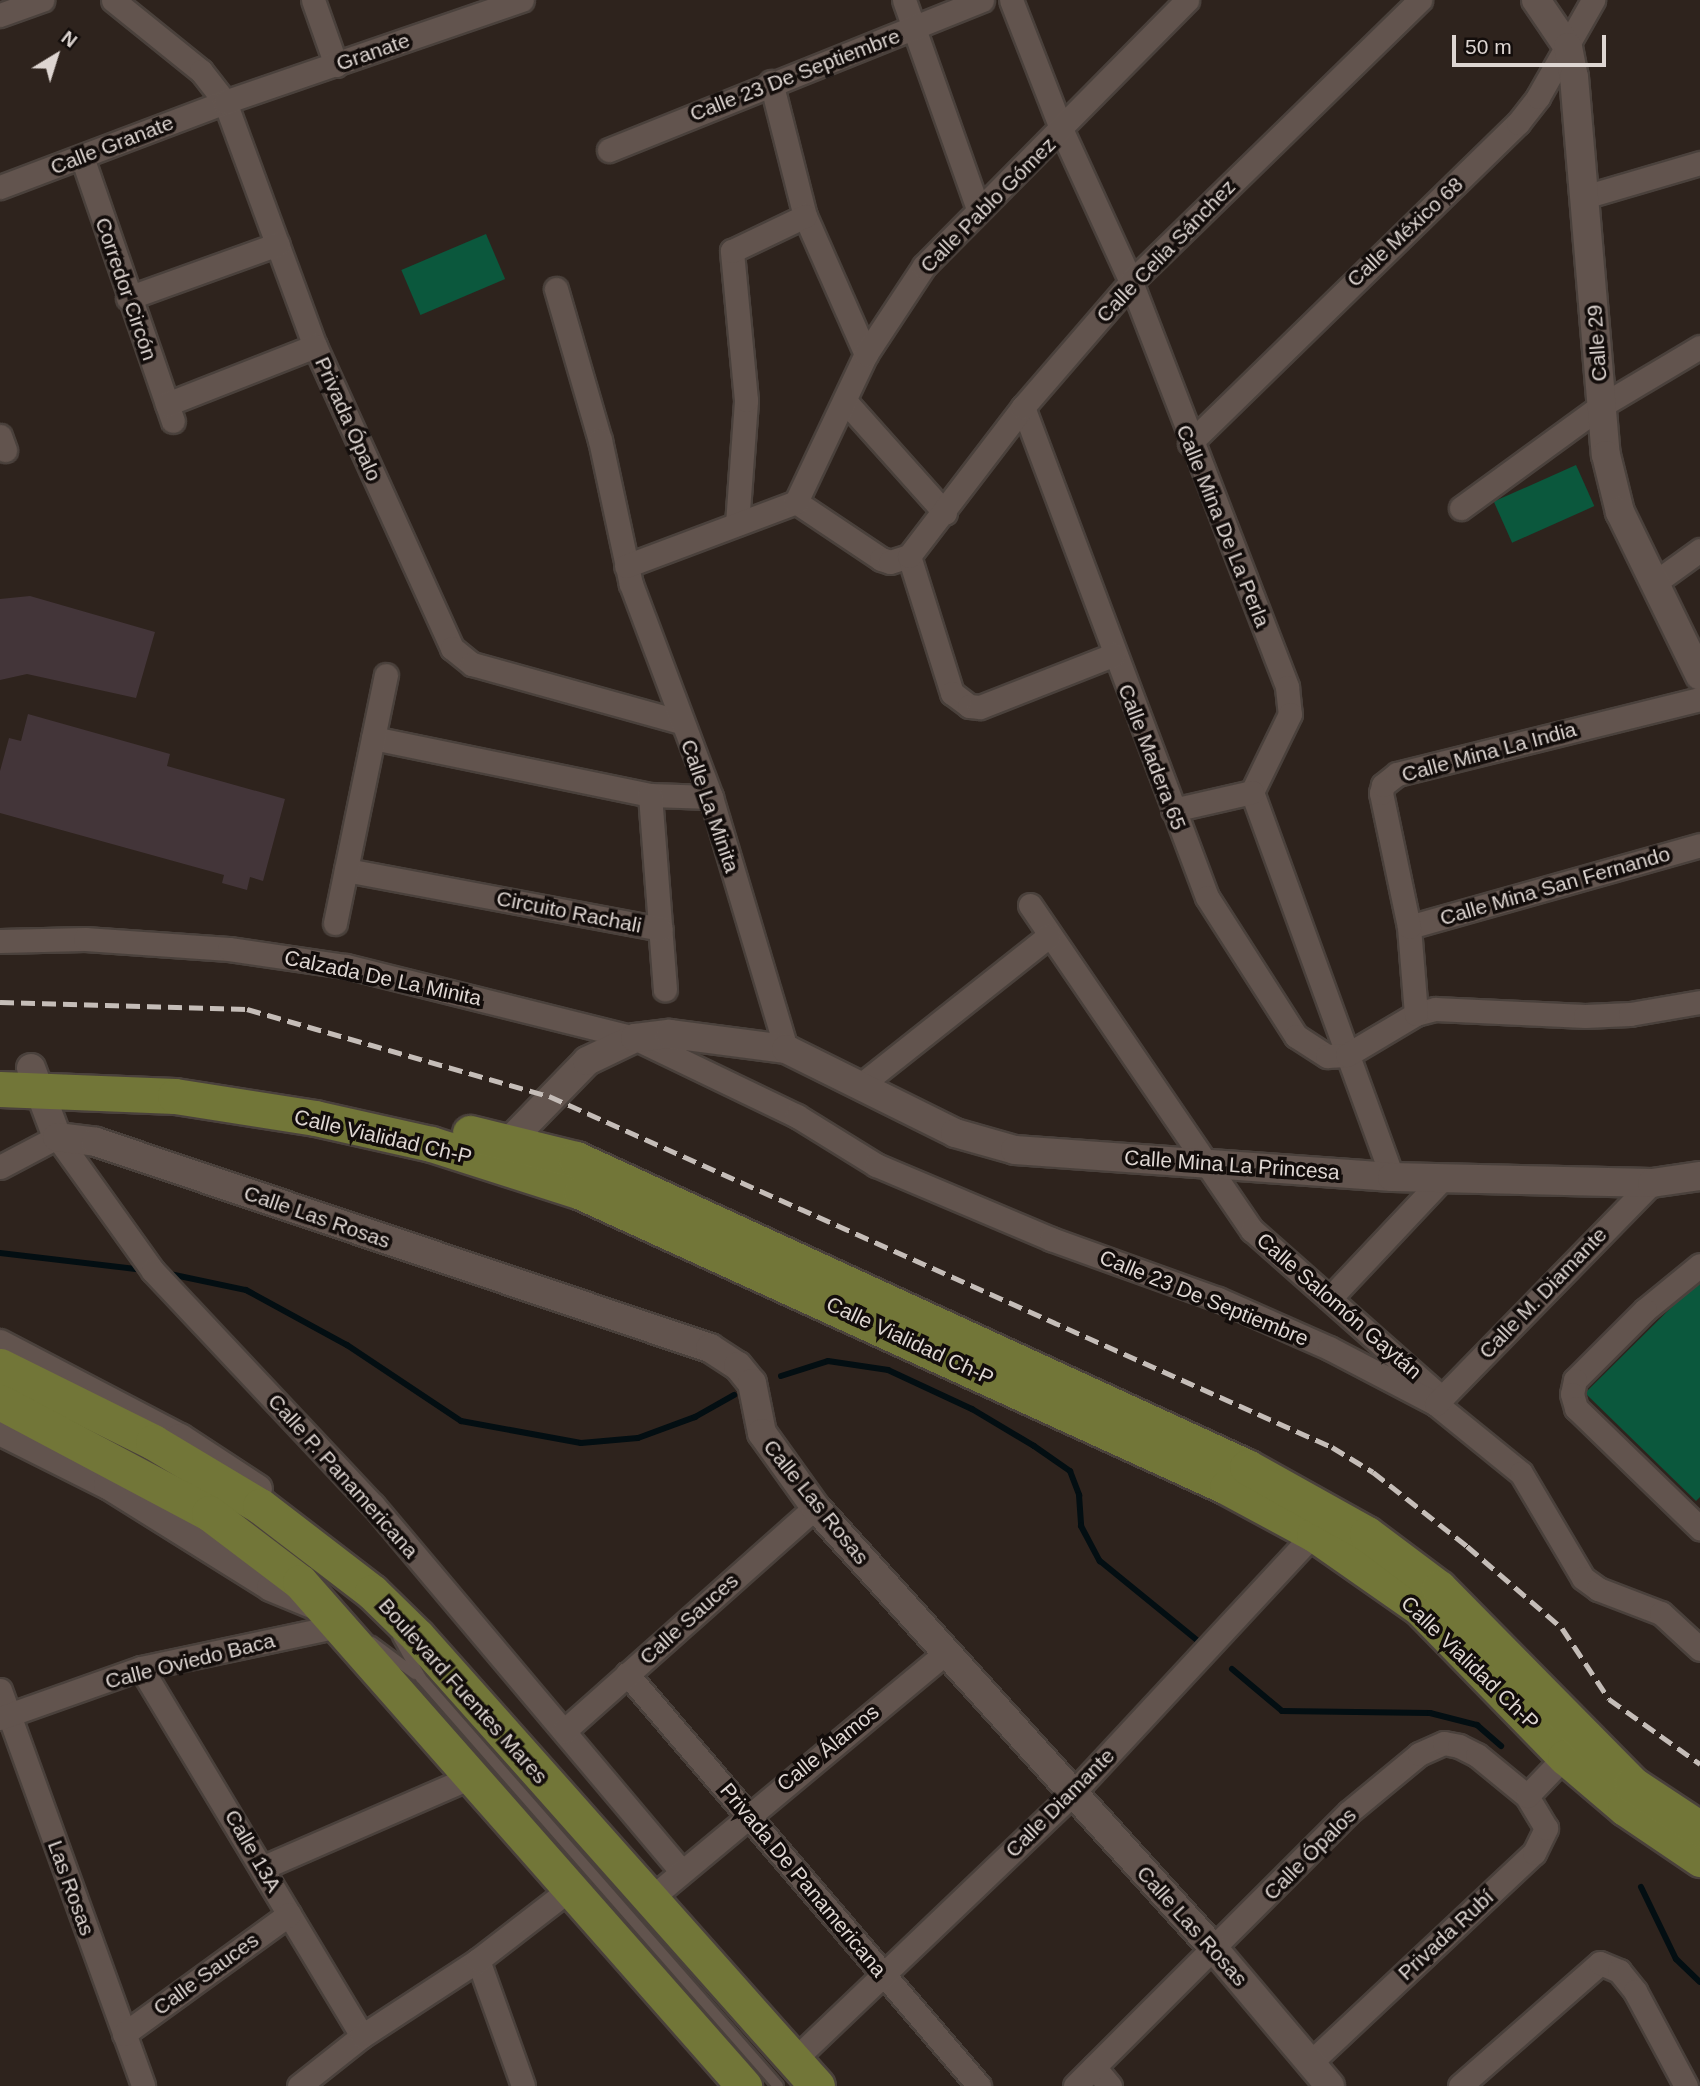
<!DOCTYPE html>
<html>
<head>
<meta charset="utf-8">
<style>
	body { margin:0 }
	#map { position:relative; width:1700px; height:2086px; overflow:hidden; background:#2e231d; font-family:Helvetica,sans-serif }
	div>[style] { position:absolute }
	[style*='--x'] { left:calc(var(--x)*1px); top:calc(var(--y)*1px); width:calc(var(--w)*1px); rotate:calc(var(--a)*1deg) }
	.green>* { inset:0; background:#0b583d; transform-origin:0 0 }
	.stream>* { height:6px; margin:-3px; padding:0 3px; transform-origin:3px; border-radius:3px; background:#030e12 }
	.building>* { inset:0; background:#433539 }
	.roads { filter:drop-shadow(2px 0 #4a413c) drop-shadow(-2px 0 #4a413c) drop-shadow(0 2px #4a413c) drop-shadow(0 -2px #4a413c) }
	.service>* { height:10px; margin:-5px; padding:0 5px; transform-origin:5px; border-radius:5px; background:#62544e }
	.minor>* { height:23px; margin:-11.5px; padding:0 11.5px; transform-origin:11.5px; border-radius:11.5px; background:#62544e }
	.tertiary>* { height:28px; margin:-14px; padding:0 14px; transform-origin:14px; border-radius:14px; background:#62544e }
	.primary>* { height:35px; margin:-17.5px; padding:0 17.5px; transform-origin:17.5px; border-radius:17.5px; background:#727638 }
	.rail>* { height:5px; margin-top:-2.5px; transform-origin:0; background:repeating-linear-gradient(90deg,#c5bdb8 0 14px,transparent 0 21px) }
	span { translate:-50% -50%; white-space:nowrap; text-align:center; line-height:1.15; -webkit-text-stroke:7px #130d0b; paint-order:stroke }
	.street-label { font-size:21px; color:#ded6d2 }
	.north { position:absolute; left:21px; top:21px; width:70px; height:70px; -webkit-text-stroke:5px #130d0b; paint-order:stroke; rotate:38deg; font-size:19px; font-weight:700; line-height:28px; text-align:center; color:#ded6d2 }
	.north::after { content:''; display:block; margin:auto; width:24px; height:32px; background:#ded6d2; clip-path:polygon(50% 0,100% 100%,50% 72%,0 100%) }
	.scale { position:absolute; left:1452px; top:35px; width:154px; height:32px; box-sizing:border-box; border:4px solid #ded6d2; border-top:0; padding-left:9px; font-size:21px; line-height:24px; white-space:nowrap; color:#ded6d2; -webkit-text-stroke:5px #130d0b; paint-order:stroke }
</style>
</head>
<body>
<div id="map">
	<div class="green">
		<i style="left:486px;top:234px;width:49px;height:92px;rotate:67deg"></i>
		<i style="left:1576px;top:465px;width:45px;height:90px;rotate:66deg"></i>
		<i style="clip-path:polygon(1700px 1279px,1700px 1497px,1696px 1501px,1585px 1393px)"></i>
	</div>
	<div class="stream">
		<i style="--x:0;--y:1253;--w:145;--a:6.7"></i>
		<i style="--x:165;--y:1273;--w:83;--a:11.9"></i>
		<i style="--x:246;--y:1290;--w:115;--a:28.6"></i>
		<i style="--x:347;--y:1345;--w:137;--a:33.7"></i>
		<i style="--x:461;--y:1421;--w:122;--a:10.4"></i>
		<i style="--x:581;--y:1443;--w:57;--a:-5"></i>
		<i style="--x:638;--y:1438;--w:61;--a:-20.2"></i>
		<i style="--x:695;--y:1417;--w:45;--a:-29.4"></i>
		<i style="--x:781;--y:1376;--w:49;--a:-17.7"></i>
		<i style="--x:828;--y:1361;--w:61;--a:8.5"></i>
		<i style="--x:888;--y:1370;--w:93;--a:24.9"></i>
		<i style="--x:972;--y:1409;--w:72;--a:30.8"></i>
		<i style="--x:1034;--y:1446;--w:44;--a:34.8"></i>
		<i style="--x:1070;--y:1471;--w:26;--a:69"></i>
		<i style="--x:1079;--y:1495;--w:31;--a:86"></i>
		<i style="--x:1081;--y:1526;--w:40;--a:62"></i>
		<i style="--x:1100;--y:1561;--w:125;--a:39.2"></i>
		<i style="--x:1232;--y:1669;--w:65;--a:40"></i>
		<i style="--x:1282;--y:1711;--w:148;--a:0.8"></i>
		<i style="--x:1430;--y:1713;--w:49;--a:14.3"></i>
		<i style="--x:1477;--y:1725;--w:32;--a:41"></i>
		<i style="--x:1641;--y:1887;--w:80;--a:64.1"></i>
		<i style="--x:1676;--y:1959;--w:33;--a:44"></i>
	</div>
	<div class="building">
		<i style="clip-path:polygon(30px 596px,155px 632px,136px 698px,27px 674px,0 680px,0 599px)"></i>
		<i style="clip-path:polygon(28px 714px,170px 754px,167px 766px,285px 799px,263px 881px,250px 877px,247px 890px,222px 883px,224px 875px,0 813px,0 771px,9px 738px,21px 741px)"></i>
	</div>
	<div class="roads">
		<div class="service">
			<i style="--x:398;--y:1637;--w:47;--a:60.7"></i>
			<i style="--x:421;--y:1678;--w:542;--a:48.81"></i>
			<i style="--x:372;--y:1642;--w:54;--a:36.7"></i>
		</div>
		<div class="minor">
			<i style="--x:113;--y:0;--w:113;--a:38.9"></i>
			<i style="--x:201;--y:71;--w:39;--a:52"></i>
			<i style="--x:225;--y:102;--w:260;--a:69.8"></i>
			<i style="--x:315;--y:346;--w:332;--a:65.6"></i>
			<i style="--x:452;--y:648;--w:26;--a:39"></i>
			<i style="--x:472;--y:664;--w:217;--a:15.5"></i>
			<i style="--x:313;--y:0;--w:69;--a:70.5"></i>
			<i style="--x:904;--y:0;--w:222;--a:70.5"></i>
			<i style="--x:1011;--y:0;--w:141;--a:68.7"></i>
			<i style="--x:1062;--y:131;--w:166;--a:65.4"></i>
			<i style="--x:1131;--y:282;--w:434;--a:68.9"></i>
			<i style="--x:1287;--y:687;--w:27;--a:84"></i>
			<i style="--x:1290;--y:714;--w:87;--a:116"></i>
			<i style="--x:1252;--y:792;--w:410;--a:70"></i>
			<i style="--x:0;--y:15;--w:45;--a:-19.7"></i>
			<i style="--x:771;--y:82;--w:138;--a:75.8"></i>
			<i style="--x:805;--y:216;--w:151;--a:66.2"></i>
			<i style="--x:609;--y:150;--w:402;--a:-21.9"></i>
			<i style="--x:82;--y:157;--w:279;--a:71"></i>
			<i style="--x:0;--y:187;--w:241;--a:-20.7"></i>
			<i style="--x:225;--y:102;--w:314;--a:-19"></i>
			<i style="--x:1584;--y:197;--w:121;--a:-16.3"></i>
			<i style="--x:556;--y:289;--w:157;--a:73.8"></i>
			<i style="--x:600;--y:440;--w:147;--a:77.9"></i>
			<i style="--x:631;--y:584;--w:228;--a:69.4"></i>
			<i style="--x:711;--y:797;--w:263;--a:73.4"></i>
			<i style="--x:128;--y:298;--w:159;--a:-19.8"></i>
			<i style="--x:845;--y:401;--w:150;--a:48.2"></i>
			<i style="--x:167;--y:404;--w:159;--a:-21.4"></i>
			<i style="--x:1023;--y:407;--w:523;--a:69.42"></i>
			<i style="--x:1207;--y:897;--w:165;--a:57.4"></i>
			<i style="--x:1296;--y:1036;--w:37;--a:33"></i>
			<i style="--x:1327;--y:1056;--w:20;--a:-3"></i>
			<i style="--x:1347;--y:1055;--w:80;--a:-30.7"></i>
			<i style="--x:1416;--y:1014;--w:20;--a:-15"></i>
			<i style="--x:1435;--y:1009;--w:150;--a:2.7"></i>
			<i style="--x:1585;--y:1016;--w:45;--a:-2.5"></i>
			<i style="--x:1630;--y:1014;--w:71;--a:-9.7"></i>
			<i style="--x:0;--y:436;--w:15;--a:70"></i>
			<i style="--x:1190;--y:443;--w:458;--a:-44.3"></i>
			<i style="--x:1518;--y:123;--w:33;--a:-52"></i>
			<i style="--x:1538;--y:97;--w:112;--a:-60.4"></i>
			<i style="--x:796;--y:502;--w:102;--a:33.8"></i>
			<i style="--x:881;--y:559;--w:9;--a:18"></i>
			<i style="--x:890;--y:562;--w:20;--a:-18"></i>
			<i style="--x:909;--y:556;--w:144;--a:72.6"></i>
			<i style="--x:952;--y:693;--w:21;--a:37"></i>
			<i style="--x:969;--y:706;--w:11;--a:5"></i>
			<i style="--x:980;--y:707;--w:143;--a:-21.4"></i>
			<i style="--x:1461;--y:508;--w:173;--a:-36.1"></i>
			<i style="--x:1601;--y:406;--w:115;--a:-30.8"></i>
			<i style="--x:737;--y:524;--w:124;--a:-85.8"></i>
			<i style="--x:746;--y:400;--w:150;--a:-95.4"></i>
			<i style="--x:732;--y:251;--w:81;--a:-25.6"></i>
			<i style="--x:909;--y:556;--w:188;--a:-52.6"></i>
			<i style="--x:1023;--y:407;--w:165;--a:-49.2"></i>
			<i style="--x:1131;--y:282;--w:404;--a:-44.3"></i>
			<i style="--x:626;--y:566;--w:182;--a:-20.6"></i>
			<i style="--x:796;--y:502;--w:164;--a:-64.7"></i>
			<i style="--x:866;--y:354;--w:105;--a:-56.6"></i>
			<i style="--x:924;--y:266;--w:374;--a:-45.3"></i>
			<i style="--x:1653;--y:584;--w:58;--a:-35.9"></i>
			<i style="--x:373;--y:738;--w:283;--a:11.6"></i>
			<i style="--x:650;--y:795;--w:61;--a:1.9"></i>
			<i style="--x:650;--y:795;--w:195;--a:85.6"></i>
			<i style="--x:1173;--y:810;--w:81;--a:-12.8"></i>
			<i style="--x:346;--y:870;--w:320;--a:10.6"></i>
			<i style="--x:1030;--y:905;--w:394;--a:55.7"></i>
			<i style="--x:1252;--y:1230;--w:252;--a:41.5"></i>
			<i style="--x:335;--y:923;--w:253;--a:-78.4"></i>
			<i style="--x:1409;--y:927;--w:302;--a:-15.7"></i>
			<i style="--x:0;--y:941;--w:85;--a:-1.3"></i>
			<i style="--x:85;--y:939;--w:144;--a:4"></i>
			<i style="--x:229;--y:949;--w:118;--a:8.3"></i>
			<i style="--x:346;--y:966;--w:298;--a:14"></i>
			<i style="--x:635;--y:1038;--w:180;--a:25.7"></i>
			<i style="--x:797;--y:1116;--w:93;--a:31.8"></i>
			<i style="--x:876;--y:1165;--w:190;--a:22.9"></i>
			<i style="--x:1051;--y:1239;--w:177;--a:19.8"></i>
			<i style="--x:1218;--y:1299;--w:121;--a:23.8"></i>
			<i style="--x:1329;--y:1348;--w:121;--a:27.6"></i>
			<i style="--x:1436;--y:1404;--w:109;--a:39.1"></i>
			<i style="--x:1521;--y:1473;--w:122;--a:59.4"></i>
			<i style="--x:1583;--y:1578;--w:19;--a:36"></i>
			<i style="--x:1598;--y:1589;--w:67;--a:20.9"></i>
			<i style="--x:1661;--y:1613;--w:53;--a:42.7"></i>
			<i style="--x:1416;--y:1014;--w:87;--a:-94.6"></i>
			<i style="--x:1409;--y:927;--w:137;--a:-101.8"></i>
			<i style="--x:1381;--y:793;--w:8;--a:-76"></i>
			<i style="--x:1383;--y:785;--w:18;--a:-38"></i>
			<i style="--x:1397;--y:774;--w:312;--a:-13.9"></i>
			<i style="--x:862;--y:1084;--w:238;--a:-38.4"></i>
			<i style="--x:0;--y:1167;--w:64;--a:-27.8"></i>
			<i style="--x:57;--y:1137;--w:165;--a:54.4"></i>
			<i style="--x:153;--y:1271;--w:321;--a:46.8"></i>
			<i style="--x:373;--y:1505;--w:477;--a:49.9"></i>
			<i style="--x:1700;--y:1265;--w:71;--a:140.7"></i>
			<i style="--x:1645;--y:1310;--w:99;--a:135"></i>
			<i style="--x:1575;--y:1380;--w:14;--a:102"></i>
			<i style="--x:1572;--y:1394;--w:15;--a:74"></i>
			<i style="--x:1576;--y:1408;--w:173;--a:44.1"></i>
			<i style="--x:1331;--y:1297;--w:165;--a:-46.7"></i>
			<i style="--x:1436;--y:1404;--w:309;--a:-45.7"></i>
			<i style="--x:141;--y:1668;--w:429;--a:59"></i>
			<i style="--x:627;--y:1674;--w:542;--a:49.49"></i>
			<i style="--x:0;--y:1690;--w:421;--a:70.1"></i>
			<i style="--x:0;--y:1718;--w:150;--a:-19.5"></i>
			<i style="--x:141;--y:1668;--w:207;--a:-12"></i>
			<i style="--x:564;--y:1731;--w:336;--a:-41.7"></i>
			<i style="--x:264;--y:1867;--w:228;--a:-23.5"></i>
			<i style="--x:650;--y:1899;--w:383;--a:-39.8"></i>
			<i style="--x:478;--y:1960;--w:134;--a:70.3"></i>
			<i style="--x:124;--y:2034;--w:204;--a:-36"></i>
			<i style="--x:794;--y:2060;--w:385;--a:-43.7"></i>
			<i style="--x:1072;--y:1794;--w:367;--a:-47.1"></i>
			<i style="--x:1310;--y:2063;--w:307;--a:-43.2"></i>
			<i style="--x:1534;--y:1853;--w:28;--a:-64"></i>
			<i style="--x:1546;--y:1828;--w:37;--a:-121"></i>
			<i style="--x:1094;--y:2067;--w:25;--a:50"></i>
			<i style="--x:299;--y:2086;--w:80;--a:-38.4"></i>
			<i style="--x:362;--y:2036;--w:139;--a:-33.2"></i>
			<i style="--x:478;--y:1960;--w:118;--a:-37.7"></i>
			<i style="--x:1075;--y:2086;--w:387;--a:-45"></i>
			<i style="--x:1349;--y:1812;--w:91;--a:-39.6"></i>
			<i style="--x:1419;--y:1754;--w:27;--a:-24"></i>
			<i style="--x:1444;--y:1743;--w:15;--a:11"></i>
			<i style="--x:1459;--y:1746;--w:20;--a:27"></i>
			<i style="--x:1477;--y:1755;--w:65;--a:39.4"></i>
			<i style="--x:1527;--y:1796;--w:66;--a:-46.2"></i>
			<i style="--x:1460;--y:2086;--w:186;--a:-41.3"></i>
			<i style="--x:1600;--y:1963;--w:21;--a:23"></i>
			<i style="--x:1619;--y:1971;--w:26;--a:51"></i>
			<i style="--x:1635;--y:1991;--w:108;--a:61.8"></i>
		</div>
		<div class="tertiary">
			<i style="--x:1536;--y:0;--w:57;--a:55.8"></i>
			<i style="--x:1568;--y:47;--w:31;--a:79"></i>
			<i style="--x:1574;--y:77;--w:379;--a:85.2"></i>
			<i style="--x:1606;--y:455;--w:59;--a:76.2"></i>
			<i style="--x:1620;--y:512;--w:182;--a:64"></i>
			<i style="--x:31;--y:1068;--w:74;--a:69.4"></i>
			<i style="--x:57;--y:1137;--w:39;--a:7"></i>
			<i style="--x:96;--y:1142;--w:648;--a:18.55"></i>
			<i style="--x:710;--y:1348;--w:33;--a:33"></i>
			<i style="--x:738;--y:1366;--w:22;--a:51"></i>
			<i style="--x:752;--y:1383;--w:51;--a:78.7"></i>
			<i style="--x:762;--y:1433;--w:91;--a:54.4"></i>
			<i style="--x:815;--y:1507;--w:597;--a:47.92"></i>
			<i style="--x:1215;--y:1950;--w:178;--a:49.8"></i>
			<i style="--x:496;--y:1155;--w:131;--a:-45.9"></i>
			<i style="--x:587;--y:1061;--w:53;--a:-25.6"></i>
			<i style="--x:635;--y:1038;--w:35;--a:-7"></i>
			<i style="--x:670;--y:1034;--w:117;--a:7.4"></i>
			<i style="--x:786;--y:1049;--w:189;--a:26.4"></i>
			<i style="--x:955;--y:1133;--w:62;--a:15.8"></i>
			<i style="--x:1015;--y:1150;--w:378;--a:4.1"></i>
			<i style="--x:1392;--y:1177;--w:260;--a:1.3"></i>
			<i style="--x:1652;--y:1183;--w:49;--a:-8.3"></i>
			<i style="--x:0;--y:1344;--w:203;--a:27.6"></i>
			<i style="--x:180;--y:1438;--w:93;--a:33.2"></i>
			<i style="--x:0;--y:1431;--w:121;--a:26.6"></i>
			<i style="--x:108;--y:1485;--w:192;--a:32"></i>
			<i style="--x:271;--y:1587;--w:55;--a:22.4"></i>
		</div>
		<div class="primary">
			<i style="--x:0;--y:1089;--w:175;--a:2.3"></i>
			<i style="--x:175;--y:1096;--w:142;--a:8.9"></i>
			<i style="--x:315;--y:1118;--w:119;--a:12.6"></i>
			<i style="--x:431;--y:1144;--w:157;--a:17.7"></i>
			<i style="--x:581;--y:1192;--w:710;--a:24.54"></i>
			<i style="--x:1227;--y:1487;--w:99;--a:28.4"></i>
			<i style="--x:1314;--y:1534;--w:129;--a:34.9"></i>
			<i style="--x:1420;--y:1608;--w:208;--a:45.8"></i>
			<i style="--x:1565;--y:1757;--w:79;--a:40.4"></i>
			<i style="--x:1625;--y:1808;--w:91;--a:34.2"></i>
			<i style="--x:470;--y:1133;--w:109;--a:13.8"></i>
			<i style="--x:576;--y:1159;--w:738;--a:24.66"></i>
			<i style="--x:1247;--y:1467;--w:137;--a:29.2"></i>
			<i style="--x:1367;--y:1534;--w:90;--a:36.9"></i>
			<i style="--x:1439;--y:1588;--w:275;--a:45.4"></i>
			<i style="--x:1632;--y:1784;--w:82;--a:33.5"></i>
			<i style="--x:0;--y:1366;--w:171;--a:26.4"></i>
			<i style="--x:153;--y:1442;--w:125;--a:30.9"></i>
			<i style="--x:260;--y:1506;--w:141;--a:37.5"></i>
			<i style="--x:372;--y:1592;--w:63;--a:44.4"></i>
			<i style="--x:417;--y:1636;--w:602;--a:48.37"></i>
			<i style="--x:0;--y:1402;--w:237;--a:28"></i>
			<i style="--x:209;--y:1513;--w:114;--a:37.2"></i>
			<i style="--x:300;--y:1582;--w:672;--a:48.62"></i>
		</div>
	</div>
	<div class="rail">
		<i style="--x:0;--y:1002;--w:247;--a:1.6"></i>
		<i style="--x:247;--y:1009;--w:314;--a:16.1"></i>
		<i style="--x:549;--y:1096;--w:858;--a:24.15"></i>
		<i style="--x:1332;--y:1447;--w:48;--a:31.4"></i>
		<i style="--x:1373;--y:1472;--w:120;--a:38.2"></i>
		<i style="--x:1467;--y:1546;--w:125;--a:40.8"></i>
		<i style="--x:1562;--y:1628;--w:85;--a:56.5"></i>
		<i style="--x:1609;--y:1699;--w:112;--a:35.5"></i>
	</div>
	<div class="street-label">
		<span style="left:373px;top:52px;rotate:-19deg">Granate</span>
		<span style="left:795px;top:75px;rotate:-21deg">Calle 23 De Septiembre</span>
		<span style="left:112px;top:145px;rotate:-21deg">Calle Granate</span>
		<span style="left:988px;top:205px;rotate:-45deg">Calle Pablo Gómez</span>
		<span style="left:1405px;top:232px;rotate:-43deg">Calle México 68</span>
		<span style="left:1166px;top:251px;rotate:-46deg">Calle Celia Sánchez</span>
		<span style="left:126px;top:289px;rotate:71deg">Corredor Circón</span>
		<span style="left:1597px;top:343px;rotate:-94deg">Calle 29</span>
		<span style="left:348px;top:419px;rotate:66deg">Privada Ópalo</span>
		<span style="left:1223px;top:526px;rotate:68deg">Calle Mina De La Perla</span>
		<span style="left:1489px;top:752px;rotate:-15deg">Calle Mina La India</span>
		<span style="left:1152px;top:757px;rotate:69deg">Calle Madera 65</span>
		<span style="left:710px;top:806px;rotate:71deg">Calle La Minita</span>
		<span style="left:1555px;top:886px;rotate:-16deg">Calle Mina San Fernando</span>
		<span style="left:569px;top:912px;rotate:11deg">Circuito Rachali</span>
		<span style="left:383px;top:978px;rotate:12deg">Calzada De La Minita</span>
		<span style="left:383px;top:1137px;rotate:13deg">Calle Vialidad Ch-P</span>
		<span style="left:1232px;top:1165px;rotate:4deg">Calle Mina La Princesa</span>
		<span style="left:317px;top:1217px;rotate:19deg">Calle Las Rosas</span>
		<span style="left:1543px;top:1293px;rotate:-46deg">Calle M. Diamante</span>
		<span style="left:1204px;top:1298px;rotate:22deg">Calle 23 De Septiembre</span>
		<span style="left:1339px;top:1306px;rotate:41deg">Calle Salomón Gaytán</span>
		<span style="left:910px;top:1341px;rotate:25deg">Calle Vialidad Ch-P</span>
		<span style="left:343px;top:1476px;rotate:48deg">Calle P. Panamericana</span>
		<span style="left:816px;top:1502px;rotate:51deg">Calle Las Rosas</span>
		<span style="left:689px;top:1619px;rotate:-42deg">Calle Sauces</span>
		<span style="left:190px;top:1661px;rotate:-14deg">Calle Oviedo Baca</span>
		<span style="left:1470px;top:1663px;rotate:44deg">Calle Vialidad Ch-P</span>
		<span style="left:463px;top:1691px;rotate:48deg">Boulevard Fuentes Mares</span>
		<span style="left:828px;top:1748px;rotate:-39deg">Calle Álamos</span>
		<span style="left:1060px;top:1803px;rotate:-45deg">Calle Diamante</span>
		<span style="left:253px;top:1851px;rotate:60deg">Calle 13A</span>
		<span style="left:1310px;top:1854px;rotate:-45deg">Calle Ópalos</span>
		<span style="left:803px;top:1880px;rotate:50deg">Privada De Panamericana</span>
		<span style="left:71px;top:1888px;rotate:70deg">Las Rosas</span>
		<span style="left:1192px;top:1926px;rotate:48deg">Calle Las Rosas</span>
		<span style="left:1446px;top:1935px;rotate:-43deg">Privada Rubí</span>
		<span style="left:206px;top:1974px;rotate:-36deg">Calle Sauces</span>
	</div>
	<div class="north">N</div>
	<div class="scale">50 m</div>
</div>
</body>
</html>
